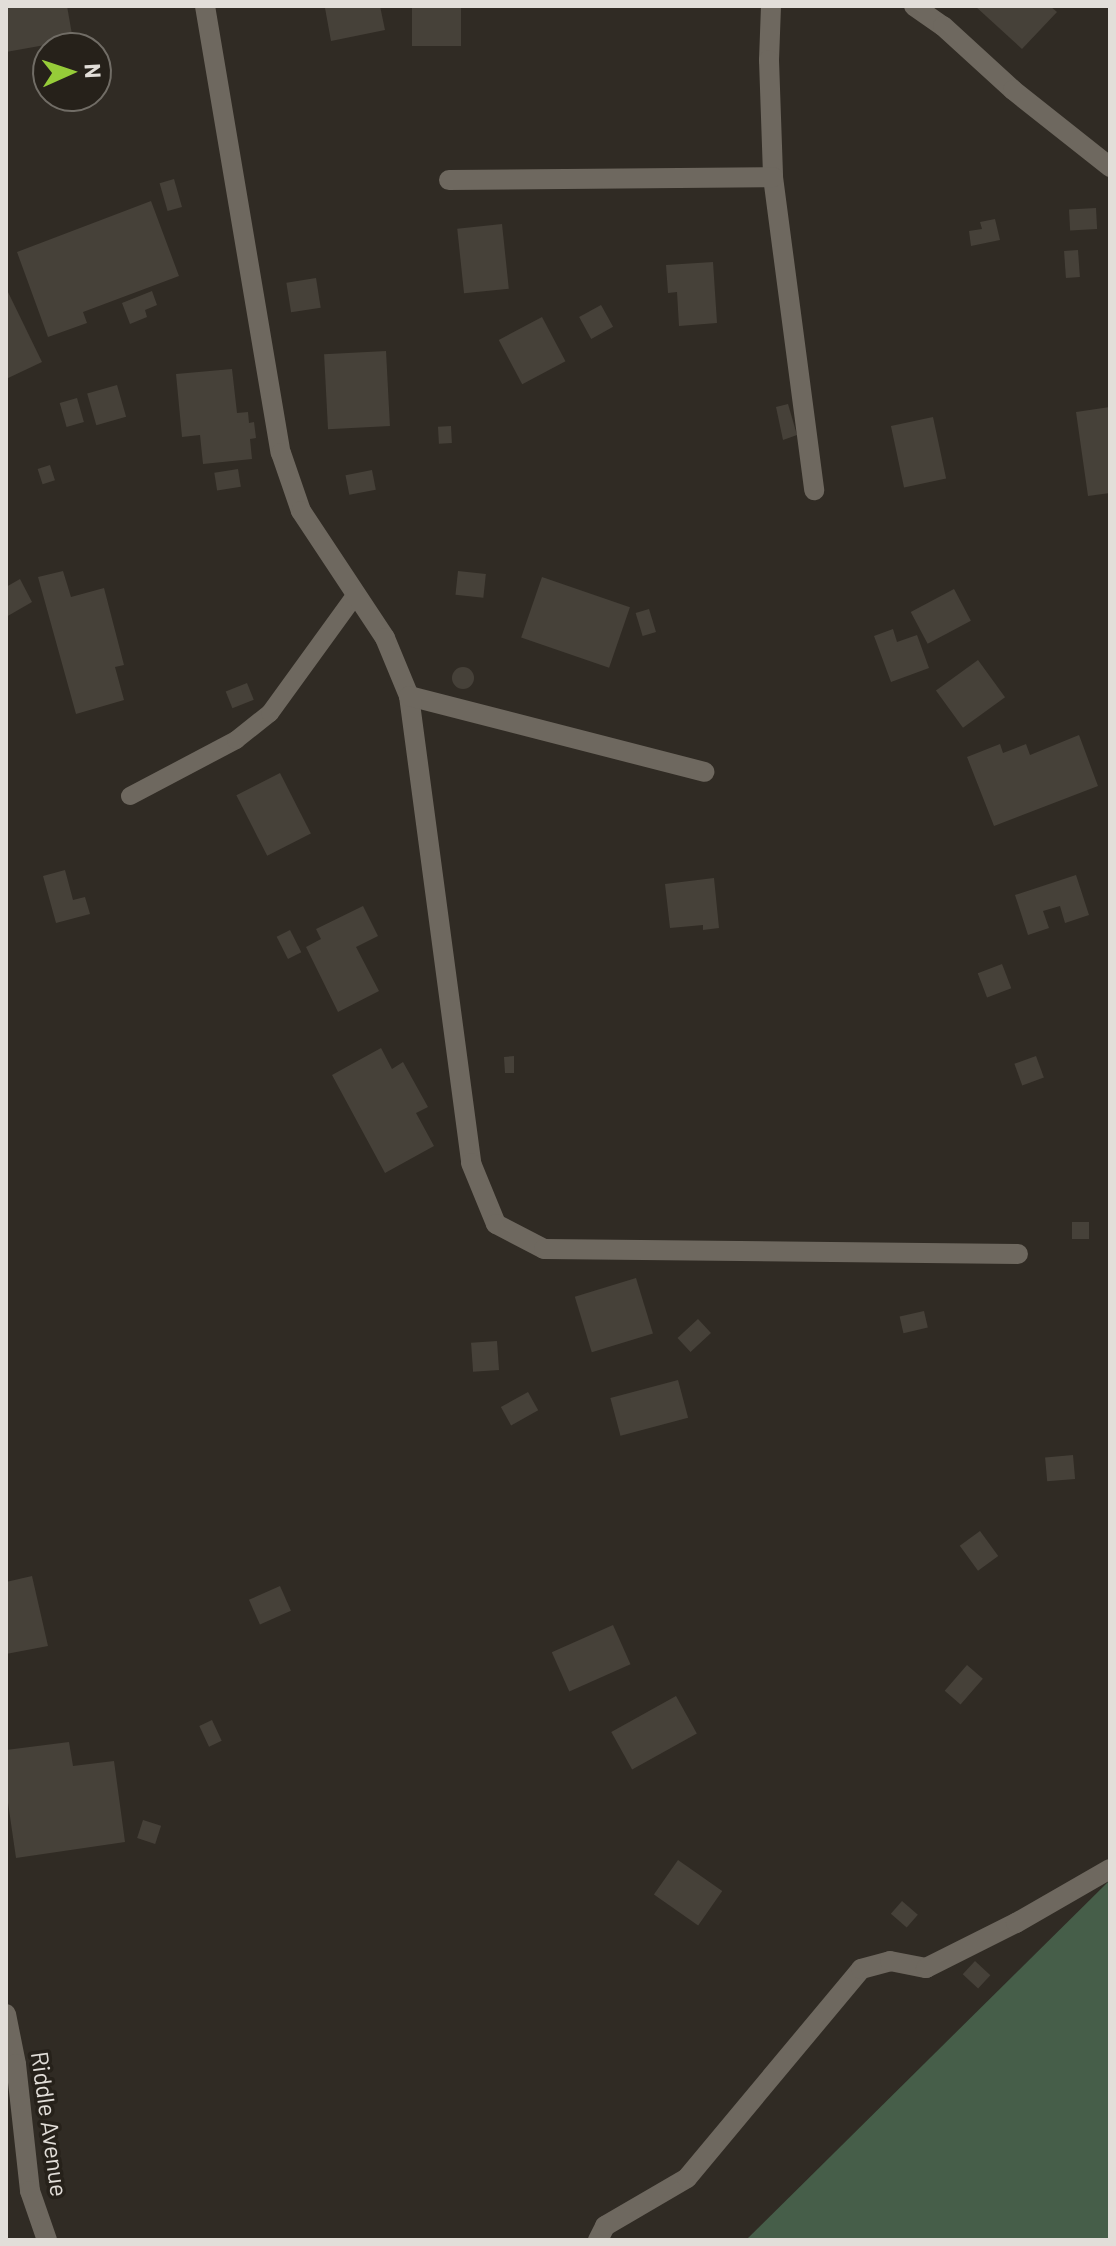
<!DOCTYPE html>
<html>
<head>
<meta charset="utf-8">
<style>
	body { margin:0 }
	#map { position:relative; width:1116px; height:2246px; overflow:hidden; background:#302b24; font-family:Barlow,sans-serif }
	div>[style] { position:absolute }
	[style*='--x'] { left:calc(var(--x)*1px); top:calc(var(--y)*1px); width:calc(var(--w)*1px); rotate:calc(var(--a)*1deg) }
	.forest>* { inset:0; background:#465e49 }
	.building>* { inset:0; background:#464139; transform-origin:0 0 }
	.round { border-radius:50% }
	.service>* { height:18px; margin:-9px; padding:0 9px; transform-origin:9px; border-radius:9px; background:#6e685f }
	.minor>* { height:20px; margin:-10px; padding:0 10px; transform-origin:10px; border-radius:10px; background:#6e685f }
	span { translate:-50% -50%; white-space:nowrap; text-align:center; line-height:1.15; -webkit-text-stroke:7px #26211a; paint-order:stroke }
	.street-label { font-size:24px; color:#e2ded9 }
	.frame { position:absolute; inset:0; border:8px solid #e2ded9; pointer-events:none }
	.north { position:absolute; left:32px; top:32px; width:80px; height:80px; box-sizing:border-box; background:#26211a; border:2px solid #716d66; border-radius:50%; rotate:87deg; font-size:22px; font-weight:700; line-height:32px; text-align:center; color:#e2ded9 }
	.north::after { content:''; display:block; margin:auto; width:28px; height:36px; background:#96cc39; clip-path:polygon(50% 0,100% 100%,50% 72%,0 100%) }
</style>
</head>
<body>
<div id="map">
	<div class="forest">
		<i style="clip-path:polygon(1110px 1880px,1110px 2240px,746px 2240px)"></i>
	</div>
	<div class="building">
		<i style="clip-path:polygon(6px 6px,67px 6px,73px 40px,6px 52px)"></i>
		<i style="clip-path:polygon(333px 6px,380px 6px,385px 30px,331px 41px,325px 8px)"></i>
		<i style="left:412px;top:6px;width:49px;height:40px"></i>
		<i style="clip-path:polygon(975px 6px,1050px 6px,1057px 12px,1022px 49px)"></i>
		<i style="left:174px;top:179px;width:29px;height:15px;rotate:74deg"></i>
		<i style="clip-path:polygon(151px 201px,179px 276px,83px 312px,87px 323px,48px 337px,17px 252px)"></i>
		<i style="left:1096px;top:208px;width:21px;height:27px;rotate:87deg"></i>
		<i style="clip-path:polygon(995px 219px,1000px 240px,971px 246px,969px 231px,982px 229px,980px 222px)"></i>
		<i style="left:502px;top:224px;width:65px;height:45px;rotate:84deg"></i>
		<i style="left:1078px;top:250px;width:27px;height:14px;rotate:86deg"></i>
		<i style="clip-path:polygon(713px 262px,717px 323px,679px 326px,677px 292px,668px 293px,666px 265px)"></i>
		<i style="left:316px;top:278px;width:30px;height:30px;rotate:81deg"></i>
		<i style="clip-path:polygon(6px 288px,42px 362px,6px 379px)"></i>
		<i style="clip-path:polygon(152px 291px,157px 305px,145px 310px,147px 317px,130px 324px,122px 303px)"></i>
		<i style="left:601px;top:305px;width:25px;height:25px;rotate:61deg"></i>
		<i style="left:542px;top:317px;width:50px;height:49px;rotate:62deg"></i>
		<i style="left:386px;top:351px;width:75px;height:62px;rotate:87deg"></i>
		<i style="clip-path:polygon(232px 369px,237px 413px,248px 412px,249px 423px,254px 422px,256px 438px,250px 439px,252px 459px,203px 464px,200px 435px,182px 437px,176px 374px)"></i>
		<i style="left:117px;top:385px;width:33px;height:31px;rotate:74deg"></i>
		<i style="left:77px;top:398px;width:25px;height:18px;rotate:74deg"></i>
		<i style="clip-path:polygon(788px 404px,797px 435px,783px 440px,776px 407px)"></i>
		<i style="clip-path:polygon(1110px 407px,1110px 493px,1088px 496px,1076px 412px)"></i>
		<i style="left:933px;top:417px;width:63px;height:43px;rotate:78deg"></i>
		<i style="left:451px;top:426px;width:17px;height:13px;rotate:87deg"></i>
		<i style="left:50px;top:465px;width:16px;height:13px;rotate:72deg"></i>
		<i style="left:238px;top:469px;width:18px;height:24px;rotate:81deg"></i>
		<i style="left:372px;top:470px;width:20px;height:27px;rotate:79deg"></i>
		<i style="clip-path:polygon(63px 571px,71px 597px,104px 588px,124px 665px,115px 667px,124px 700px,76px 714px,38px 577px)"></i>
		<i style="left:458px;top:571px;width:28px;height:24px;rotate:6deg"></i>
		<i style="left:542px;top:577px;width:93px;height:64px;rotate:19deg"></i>
		<i style="clip-path:polygon(20px 579px,32px 602px,6px 617px,6px 587px)"></i>
		<i style="left:954px;top:589px;width:36px;height:49px;rotate:62deg"></i>
		<i style="left:649px;top:609px;width:24px;height:14px;rotate:73deg"></i>
		<i style="clip-path:polygon(893px 629px,897px 642px,917px 635px,929px 668px,891px 682px,874px 636px)"></i>
		<i style="left:978px;top:660px;width:46px;height:52px;rotate:54deg"></i>
		<i class="round" style="left:452px;top:667px;width:22px;height:22px"></i>
		<i style="left:247px;top:683px;width:18px;height:23px;rotate:68deg"></i>
		<i style="clip-path:polygon(1079px 735px,1098px 786px,994px 826px,967px 757px,1000px 744px,1003px 753px,1026px 744px,1030px 755px)"></i>
		<i style="left:280px;top:773px;width:68px;height:49px;rotate:63deg"></i>
		<i style="clip-path:polygon(65px 870px,73px 900px,85px 897px,90px 914px,56px 923px,43px 876px)"></i>
		<i style="clip-path:polygon(1076px 875px,1089px 915px,1065px 923px,1060px 906px,1043px 911px,1049px 928px,1028px 935px,1015px 895px)"></i>
		<i style="clip-path:polygon(714px 878px,719px 928px,703px 930px,703px 925px,670px 928px,665px 884px)"></i>
		<i style="clip-path:polygon(363px 906px,378px 936px,356px 947px,379px 991px,338px 1012px,306px 947px,321px 939px,316px 929px)"></i>
		<i style="left:290px;top:930px;width:25px;height:15px;rotate:63deg"></i>
		<i style="left:1002px;top:964px;width:26px;height:26px;rotate:69deg"></i>
		<i style="clip-path:polygon(381px 1048px,392px 1069px,403px 1062px,428px 1107px,416px 1113px,434px 1146px,385px 1173px,332px 1075px)"></i>
		<i style="clip-path:polygon(514px 1056px,514px 1073px,505px 1073px,504px 1057px)"></i>
		<i style="left:1036px;top:1056px;width:23px;height:23px;rotate:70deg"></i>
		<i style="left:1089px;top:1222px;width:17px;height:17px;rotate:90deg"></i>
		<i style="left:636px;top:1278px;width:58px;height:64px;rotate:73deg"></i>
		<i style="left:924px;top:1311px;width:17px;height:25px;rotate:77deg"></i>
		<i style="left:698px;top:1319px;width:19px;height:28px;rotate:47deg"></i>
		<i style="left:497px;top:1341px;width:29px;height:26px;rotate:86deg"></i>
		<i style="left:678px;top:1380px;width:39px;height:70px;rotate:75deg"></i>
		<i style="left:528px;top:1392px;width:21px;height:31px;rotate:61deg"></i>
		<i style="left:1073px;top:1455px;width:24px;height:28px;rotate:85deg"></i>
		<i style="left:980px;top:1531px;width:31px;height:25px;rotate:54deg"></i>
		<i style="clip-path:polygon(32px 1576px,48px 1646px,6px 1654px,6px 1582px)"></i>
		<i style="left:280px;top:1586px;width:27px;height:34px;rotate:66deg"></i>
		<i style="left:613px;top:1625px;width:43px;height:67px;rotate:66deg"></i>
		<i style="left:967px;top:1665px;width:21px;height:34px;rotate:41deg"></i>
		<i style="left:676px;top:1696px;width:43px;height:74px;rotate:61deg"></i>
		<i style="left:212px;top:1720px;width:23px;height:14px;rotate:65deg"></i>
		<i style="clip-path:polygon(69px 1742px,73px 1766px,114px 1761px,125px 1842px,16px 1858px,6px 1789px,6px 1750px)"></i>
		<i style="left:143px;top:1820px;width:19px;height:19px;rotate:18deg"></i>
		<i style="left:678px;top:1860px;width:54px;height:42px;rotate:35deg"></i>
		<i style="left:902px;top:1901px;width:21px;height:17px;rotate:41deg"></i>
		<i style="left:975px;top:1961px;width:21px;height:18px;rotate:43deg"></i>
	</div>
	<div class="service">
		<i style="--x:130;--y:796;--w:120;--a:-27.8"></i>
		<i style="--x:236;--y:740;--w:43;--a:-38.5"></i>
		<i style="--x:270;--y:713;--w:147;--a:-54.1"></i>
	</div>
	<div class="minor">
		<i style="--x:205;--y:6;--w:453;--a:80.4"></i>
		<i style="--x:281;--y:453;--w:61;--a:71"></i>
		<i style="--x:301;--y:511;--w:152;--a:56.5"></i>
		<i style="--x:385;--y:638;--w:63;--a:67.5"></i>
		<i style="--x:409;--y:696;--w:471;--a:82.4"></i>
		<i style="--x:471;--y:1163;--w:66;--a:67.7"></i>
		<i style="--x:496;--y:1224;--w:54;--a:27.5"></i>
		<i style="--x:544;--y:1249;--w:474;--a:0.6"></i>
		<i style="--x:771;--y:6;--w:54;--a:92.1"></i>
		<i style="--x:769;--y:60;--w:117;--a:88"></i>
		<i style="--x:773;--y:177;--w:316;--a:82.5"></i>
		<i style="--x:914;--y:6;--w:35;--a:35"></i>
		<i style="--x:943;--y:26;--w:95;--a:42.4"></i>
		<i style="--x:1013;--y:90;--w:124;--a:38.4"></i>
		<i style="--x:449;--y:180;--w:324;--a:-0.5"></i>
		<i style="--x:409;--y:696;--w:305;--a:14.4"></i>
		<i style="--x:6;--y:2014;--w:51;--a:78.7"></i>
		<i style="--x:16;--y:2064;--w:128;--a:83.7"></i>
		<i style="--x:30;--y:2191;--w:52;--a:70.9"></i>
		<i style="--x:598;--y:2240;--w:16;--a:-63"></i>
		<i style="--x:605;--y:2226;--w:95;--a:-30.3"></i>
		<i style="--x:687;--y:2178;--w:272;--a:-50.2"></i>
		<i style="--x:861;--y:1969;--w:30;--a:-15"></i>
		<i style="--x:890;--y:1961;--w:37;--a:11"></i>
		<i style="--x:926;--y:1968;--w:101;--a:-26.6"></i>
		<i style="--x:1016;--y:1923;--w:108;--a:-29.9"></i>
	</div>
	<div class="street-label">
		<span style="left:50px;top:2124px;rotate:82deg">Riddle Avenue</span>
	</div>
	<div class="frame"></div>
	<div class="north">N</div>
</div>
</body>
</html>
